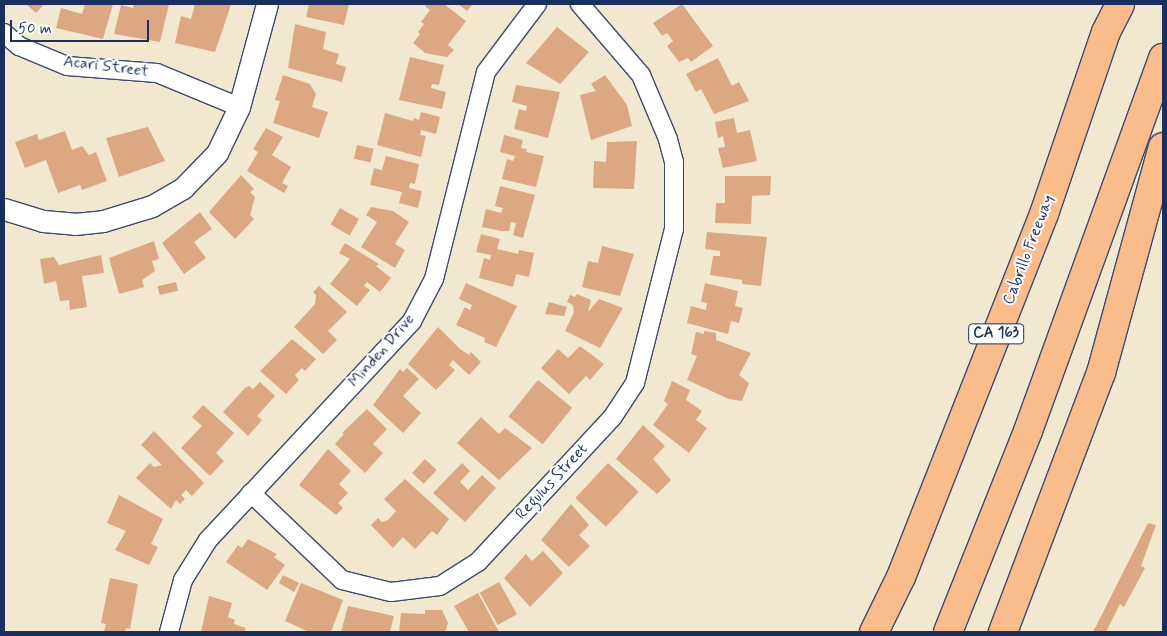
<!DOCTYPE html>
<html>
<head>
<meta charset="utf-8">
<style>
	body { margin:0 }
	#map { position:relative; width:1167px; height:636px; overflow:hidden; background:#f2e8d0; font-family:Mynerve,sans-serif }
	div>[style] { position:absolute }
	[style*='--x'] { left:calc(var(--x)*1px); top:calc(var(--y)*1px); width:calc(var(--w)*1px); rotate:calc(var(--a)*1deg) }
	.building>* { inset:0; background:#dca883; transform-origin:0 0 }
	.roads { filter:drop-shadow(1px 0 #3b4b6f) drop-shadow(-1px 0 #3b4b6f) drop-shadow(0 1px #3b4b6f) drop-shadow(0 -1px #3b4b6f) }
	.minor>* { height:18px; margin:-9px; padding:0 9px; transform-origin:9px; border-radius:9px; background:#fff }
	.tertiary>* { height:21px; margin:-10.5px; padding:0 10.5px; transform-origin:10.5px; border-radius:10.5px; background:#fff }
	.motorway>* { height:28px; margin:-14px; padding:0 14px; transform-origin:14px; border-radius:14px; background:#fabc8b }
	span { translate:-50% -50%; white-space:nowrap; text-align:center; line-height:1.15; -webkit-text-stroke:4px #fff; paint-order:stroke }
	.shield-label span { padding:1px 4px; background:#fff; border:1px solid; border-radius:4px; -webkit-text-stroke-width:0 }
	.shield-label { font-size:15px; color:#1b2f5e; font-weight:700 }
	.street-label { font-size:16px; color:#1b2f5e }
	.frame { position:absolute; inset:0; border:5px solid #1b2f5e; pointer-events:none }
	.scale { position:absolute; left:10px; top:20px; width:139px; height:22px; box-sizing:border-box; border:2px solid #1b2f5e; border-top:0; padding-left:6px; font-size:15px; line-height:18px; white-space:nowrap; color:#1b2f5e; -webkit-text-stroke:4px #fff; paint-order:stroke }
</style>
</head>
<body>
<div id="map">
	<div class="building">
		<i style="clip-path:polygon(26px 4px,44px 4px,36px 13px)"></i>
		<i style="clip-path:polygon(85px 4px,113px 4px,103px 39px,56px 28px,61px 8px,82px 14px)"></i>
		<i style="clip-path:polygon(134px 4px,169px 4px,160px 42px,114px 34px,121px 5px,133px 8px)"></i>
		<i style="clip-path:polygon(195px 4px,231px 5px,215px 52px,175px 43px,181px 16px,191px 19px)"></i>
		<i style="clip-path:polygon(309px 4px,349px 4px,344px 25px,306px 17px)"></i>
		<i style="clip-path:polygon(427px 4px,444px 4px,466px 21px,448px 45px,454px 50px,447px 57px,425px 53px,413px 43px,420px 34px,418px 32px,424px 24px,421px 22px,430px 10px,425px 6px)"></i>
		<i style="clip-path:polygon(458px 4px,473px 4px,467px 11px)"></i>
		<i style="clip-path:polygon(682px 4px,713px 46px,691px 62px,688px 58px,679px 62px,667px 46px,673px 41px,667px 33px,662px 36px,653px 23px)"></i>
		<i style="clip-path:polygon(295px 24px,326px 32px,323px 49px,339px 54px,336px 64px,346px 67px,342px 82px,288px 68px)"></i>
		<i style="clip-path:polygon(557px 27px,589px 52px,560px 84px,526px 63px)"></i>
		<i style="clip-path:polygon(410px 57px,444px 65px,439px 85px,432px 84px,431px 88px,446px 92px,442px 109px,399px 100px)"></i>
		<i style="clip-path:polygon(718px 58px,732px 86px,739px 82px,749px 101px,714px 114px,701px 89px,696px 92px,686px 74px)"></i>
		<i style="clip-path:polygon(283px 75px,310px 84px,316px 94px,312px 107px,328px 112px,319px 138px,273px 123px,280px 101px,275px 100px)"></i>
		<i style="clip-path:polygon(605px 75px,627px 105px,632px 126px,591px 140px,580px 95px,596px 91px,591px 84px)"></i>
		<i style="clip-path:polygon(516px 85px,560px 92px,548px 138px,514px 129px,519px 109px,526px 111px,527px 106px,512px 102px)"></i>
		<i style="clip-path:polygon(421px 112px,440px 117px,436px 134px,421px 130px,420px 135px,426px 136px,421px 157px,377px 145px,385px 113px,413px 121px,414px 118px,419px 120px)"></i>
		<i style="clip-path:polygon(734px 118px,737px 133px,750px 130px,757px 161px,723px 168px,718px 148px,725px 147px,723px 136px,718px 138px,715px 122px)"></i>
		<i style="clip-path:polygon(148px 127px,165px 161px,119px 177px,106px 138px)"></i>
		<i style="clip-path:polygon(266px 128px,283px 137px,272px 155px,291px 167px,282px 183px,288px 186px,284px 193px,247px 171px,258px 152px,253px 149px)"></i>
		<i style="clip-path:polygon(65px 131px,72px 150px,82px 146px,89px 155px,96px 152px,107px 181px,82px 190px,80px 185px,58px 193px,46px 160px,25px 168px,15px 142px,37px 134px,39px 140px)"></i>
		<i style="clip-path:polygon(504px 135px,523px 140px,521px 148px,527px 149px,526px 152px,544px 156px,536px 187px,502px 179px,507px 159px,513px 161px,515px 156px,500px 152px)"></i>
		<i style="clip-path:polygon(637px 141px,634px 189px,593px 188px,594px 161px,606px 162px,607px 142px)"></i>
		<i style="left:357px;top:145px;width:17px;height:14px;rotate:13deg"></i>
		<i style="clip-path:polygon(386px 156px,419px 164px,415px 184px,410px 183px,409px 188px,422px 191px,418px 208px,399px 203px,402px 192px,370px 185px,374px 168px,382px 170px)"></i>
		<i style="clip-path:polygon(241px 175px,254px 189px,250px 192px,255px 197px,250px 215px,254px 219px,235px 239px,209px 212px)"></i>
		<i style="clip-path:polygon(725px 176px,771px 176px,770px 195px,752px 196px,751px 224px,715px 223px,716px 203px,725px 203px)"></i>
		<i style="clip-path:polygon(500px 186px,535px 195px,523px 238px,513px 235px,516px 223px,511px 222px,509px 231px,501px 231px,482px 227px,486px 209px,501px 213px,503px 208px,495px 206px)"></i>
		<i style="clip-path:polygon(371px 207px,393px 211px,409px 222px,395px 244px,405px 250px,395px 268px,361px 247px,377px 222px,366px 215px)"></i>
		<i style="left:340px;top:208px;width:22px;height:19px;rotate:30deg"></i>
		<i style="clip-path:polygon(200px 212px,212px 229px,194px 242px,206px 258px,184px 274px,162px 243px)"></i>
		<i style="clip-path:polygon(707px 232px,767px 237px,761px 286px,742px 284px,742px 280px,710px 275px,713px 256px,720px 256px,720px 251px,705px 249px)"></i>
		<i style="clip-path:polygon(481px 234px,500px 239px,497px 249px,518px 254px,519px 250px,534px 253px,529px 277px,516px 274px,513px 287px,479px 278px,484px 258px,490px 260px,491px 255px,476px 252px)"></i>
		<i style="clip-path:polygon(154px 241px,159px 259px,152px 261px,155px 271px,142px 280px,144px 287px,119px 294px,109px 258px)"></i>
		<i style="clip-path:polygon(345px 243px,379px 264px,376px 266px,391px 278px,380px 292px,367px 282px,364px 286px,370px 290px,357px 306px,330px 284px,350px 259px,339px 253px)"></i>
		<i style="clip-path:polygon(602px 246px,634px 254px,620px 296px,582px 287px,588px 261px,598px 263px)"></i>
		<i style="clip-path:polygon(101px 255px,104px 273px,82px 276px,87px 307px,70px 310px,69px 300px,60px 301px,56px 281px,44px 284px,40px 259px,54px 257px,59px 265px)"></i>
		<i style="left:176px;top:282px;width:9px;height:19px;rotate:77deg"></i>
		<i style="clip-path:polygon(466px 283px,517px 306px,496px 347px,484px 342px,485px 338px,456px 325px,465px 307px,470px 310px,472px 305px,459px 299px)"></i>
		<i style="clip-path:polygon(705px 283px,738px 291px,735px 306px,743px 308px,739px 323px,731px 321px,728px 334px,687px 323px,691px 306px,706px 310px,707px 303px,701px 302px)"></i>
		<i style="clip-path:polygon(319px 286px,347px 312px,328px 331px,337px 340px,323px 354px,294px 327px,315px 304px,316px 295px,313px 292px)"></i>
		<i style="clip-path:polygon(577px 294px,591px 300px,588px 312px,599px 299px,623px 308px,600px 348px,565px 331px,574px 312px,573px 305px,567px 302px,570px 295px,575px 297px)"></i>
		<i style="clip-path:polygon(549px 302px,567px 307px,564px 316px,545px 314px)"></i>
		<i style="clip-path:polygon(438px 327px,460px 349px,469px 355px,471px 352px,481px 362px,469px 375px,453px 360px,449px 365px,455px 370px,436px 390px,408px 364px)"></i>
		<i style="clip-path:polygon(704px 331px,716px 333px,716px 340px,751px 353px,739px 375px,749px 383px,742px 401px,729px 399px,687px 380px,697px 356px,691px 354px,696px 332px,704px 334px)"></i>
		<i style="clip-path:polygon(292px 339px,316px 359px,305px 371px,302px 368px,295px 375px,299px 380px,286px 394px,260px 371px)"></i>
		<i style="clip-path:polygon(580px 346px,604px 364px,590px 380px,586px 376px,569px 394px,541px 368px,558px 349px,568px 358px)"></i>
		<i style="clip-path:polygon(407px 368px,419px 379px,403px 396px,421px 413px,403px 433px,373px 405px,400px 369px,403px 372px)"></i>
		<i style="left:538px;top:380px;width:44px;height:47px;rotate:39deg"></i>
		<i style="clip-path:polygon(672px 381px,690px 390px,686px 400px,702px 411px,696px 420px,707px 428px,689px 453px,653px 425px,668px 404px,664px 401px)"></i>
		<i style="clip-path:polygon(260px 382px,275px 396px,257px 416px,262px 420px,248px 436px,223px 412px,245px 388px,249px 386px,253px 389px)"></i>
		<i style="clip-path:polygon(203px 405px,234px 433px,216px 453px,224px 461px,210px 476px,181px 448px,202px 426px,192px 417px)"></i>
		<i style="clip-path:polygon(367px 409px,387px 429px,373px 444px,383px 453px,365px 473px,335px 444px,344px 434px,342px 433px)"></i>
		<i style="clip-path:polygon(481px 417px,499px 434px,505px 428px,532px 448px,499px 480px,457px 443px)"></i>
		<i style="clip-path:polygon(643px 425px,665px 446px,653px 459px,671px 480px,657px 494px,616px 459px)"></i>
		<i style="clip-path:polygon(154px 431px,204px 483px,192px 496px,186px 490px,181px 495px,185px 499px,180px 504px,176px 500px,171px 509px,136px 478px,150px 463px,154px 467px,162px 465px,141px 445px)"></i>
		<i style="clip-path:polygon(328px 449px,351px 471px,339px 484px,348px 493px,338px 503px,343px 508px,336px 515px,299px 485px)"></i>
		<i style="left:425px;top:459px;width:16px;height:19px;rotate:43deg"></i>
		<i style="clip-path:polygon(462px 463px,470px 471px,460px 482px,468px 490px,482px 475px,496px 488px,465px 522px,433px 493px)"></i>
		<i style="left:608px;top:463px;width:42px;height:48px;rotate:43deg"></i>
		<i style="clip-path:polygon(405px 479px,449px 519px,437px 535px,432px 531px,415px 549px,403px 537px,393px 548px,371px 525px,378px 518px,382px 522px,388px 520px,396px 511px,384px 499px)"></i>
		<i style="clip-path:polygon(119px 495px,163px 519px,151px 544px,158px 547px,149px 565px,115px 550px,126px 531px,107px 523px)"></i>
		<i style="clip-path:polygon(571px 504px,589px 525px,579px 535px,590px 546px,569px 567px,541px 540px)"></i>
		<i style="clip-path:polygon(1148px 523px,1156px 525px,1141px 566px,1145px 568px,1124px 607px,1120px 604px,1106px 632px,1093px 632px)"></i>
		<i style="clip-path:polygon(248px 539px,277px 554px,274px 557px,285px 565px,267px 590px,226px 562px,238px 545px,242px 548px)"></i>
		<i style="clip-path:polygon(543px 551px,563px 573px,530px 607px,504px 578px,526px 554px,532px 561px)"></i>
		<i style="clip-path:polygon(283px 575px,299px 583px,294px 592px,279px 583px)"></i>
		<i style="clip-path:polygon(110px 578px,138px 584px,130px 629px,126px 628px,125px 632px,104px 632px,106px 624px,101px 623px)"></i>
		<i style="left:499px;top:582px;width:37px;height:22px;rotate:61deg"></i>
		<i style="clip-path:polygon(301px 583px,343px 600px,331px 632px,309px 632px,285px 621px)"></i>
		<i style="clip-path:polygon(478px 593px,499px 632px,469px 632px,454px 606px)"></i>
		<i style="clip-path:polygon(209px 596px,232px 603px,228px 617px,235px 620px,234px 624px,246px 628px,244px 632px,201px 632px)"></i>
		<i style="clip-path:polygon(348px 606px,394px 616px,390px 632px,341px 632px)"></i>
		<i style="clip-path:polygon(425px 610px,442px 610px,448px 623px,445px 632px,399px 632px,401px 613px,425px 614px)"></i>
	</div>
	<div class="roads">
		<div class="minor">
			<i style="--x:4;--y:33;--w:20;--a:41"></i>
			<i style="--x:19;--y:46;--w:52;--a:22.6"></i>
			<i style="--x:67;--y:66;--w:90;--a:4.4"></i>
			<i style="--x:157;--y:73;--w:89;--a:22.5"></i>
			<i style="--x:251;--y:493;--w:126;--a:43.7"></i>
			<i style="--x:342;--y:580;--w:50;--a:13.8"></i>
			<i style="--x:391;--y:592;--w:49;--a:-7"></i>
			<i style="--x:440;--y:586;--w:45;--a:-32.3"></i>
			<i style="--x:478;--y:562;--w:197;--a:-47.1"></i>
			<i style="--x:612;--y:418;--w:42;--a:-56.7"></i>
			<i style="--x:635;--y:383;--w:159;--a:-75.8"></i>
			<i style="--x:674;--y:229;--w:67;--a:-90"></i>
			<i style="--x:674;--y:162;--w:24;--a:-105"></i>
			<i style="--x:668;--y:139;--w:69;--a:-112.9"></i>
			<i style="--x:641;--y:75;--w:94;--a:-130.7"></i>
			<i style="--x:169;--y:632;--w:54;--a:-74.9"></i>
			<i style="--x:183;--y:580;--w:47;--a:-58"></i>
			<i style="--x:208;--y:540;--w:299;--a:-47"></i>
			<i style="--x:412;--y:321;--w:47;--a:-62.4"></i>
			<i style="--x:434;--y:279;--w:213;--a:-75.9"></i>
			<i style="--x:486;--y:72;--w:85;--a:-53.1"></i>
		</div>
		<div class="tertiary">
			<i style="--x:4;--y:209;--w:41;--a:17.1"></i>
			<i style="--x:43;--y:221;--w:32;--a:5"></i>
			<i style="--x:75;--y:224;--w:28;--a:-6"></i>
			<i style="--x:103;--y:221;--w:51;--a:-17"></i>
			<i style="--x:152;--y:206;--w:36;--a:-30"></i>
			<i style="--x:183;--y:188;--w:49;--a:-45.8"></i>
			<i style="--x:217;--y:153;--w:51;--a:-64.4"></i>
			<i style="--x:239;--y:107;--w:107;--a:-74.8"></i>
		</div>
		<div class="motorway">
			<i style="--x:874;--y:632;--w:61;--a:-63.9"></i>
			<i style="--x:901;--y:577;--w:390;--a:-68.5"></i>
			<i style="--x:1044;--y:214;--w:192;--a:-71.2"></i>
			<i style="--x:1106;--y:32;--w:31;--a:-63"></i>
			<i style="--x:948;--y:632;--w:216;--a:-68.3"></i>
			<i style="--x:1028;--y:431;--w:397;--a:-70.1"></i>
			<i style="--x:1003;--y:632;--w:277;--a:-69.3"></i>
			<i style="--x:1101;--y:373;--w:234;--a:-74.7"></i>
		</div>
	</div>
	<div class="shield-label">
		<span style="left:996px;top:334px">CA 163</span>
	</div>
	<div class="street-label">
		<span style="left:106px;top:67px;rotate:7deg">Acari Street</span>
		<span style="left:1029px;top:250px;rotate:-69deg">Cabrillo Freeway</span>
		<span style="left:382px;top:351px;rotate:-49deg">Minden Drive</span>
		<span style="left:552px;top:482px;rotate:-47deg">Regulus Street</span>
	</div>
	<div class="frame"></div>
	<div class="scale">50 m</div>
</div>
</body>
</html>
